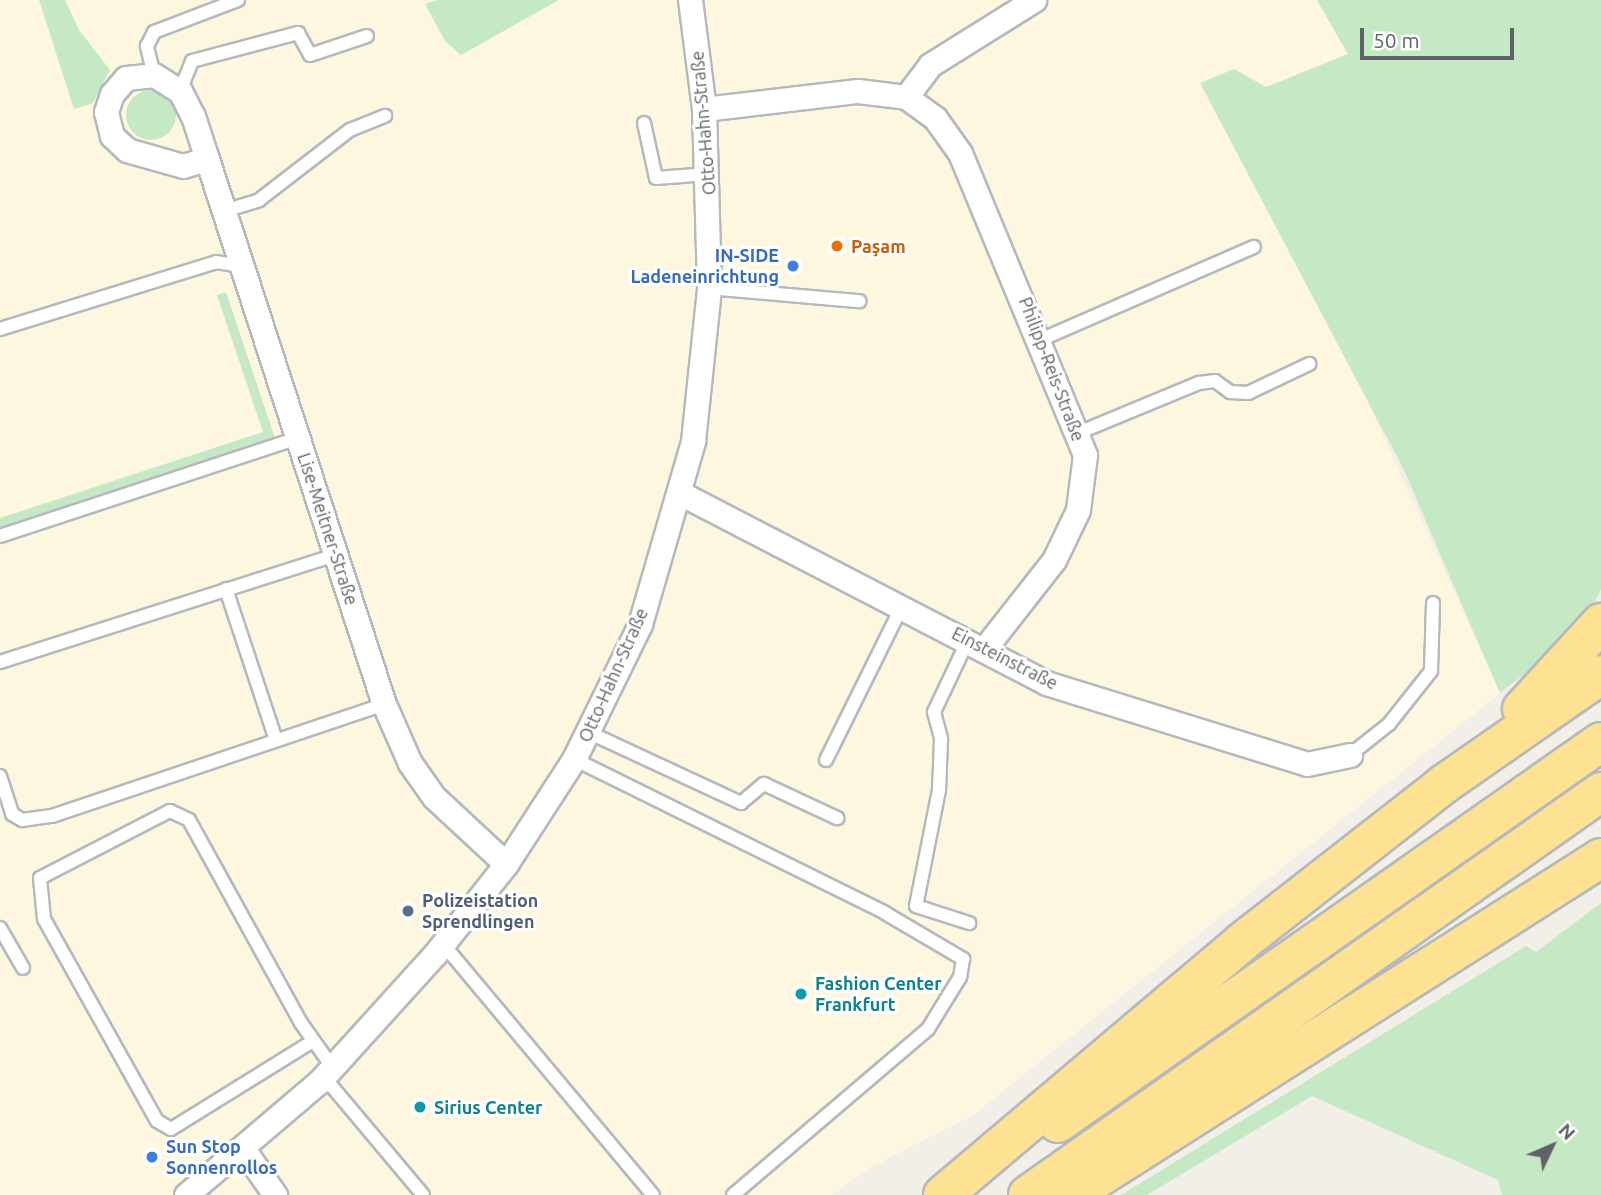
<!DOCTYPE html>
<html>
<head>
<meta charset="utf-8">
<style>
	body { margin:0 }
	#map { position:relative; width:1601px; height:1195px; overflow:hidden; background:#f1efe8; font-family:Ubuntu,sans-serif }
	div>[style] { position:absolute }
	[style*='--x'] { left:calc(var(--x)*1px); top:calc(var(--y)*1px); width:calc(var(--w)*1px); rotate:calc(var(--a)*1deg) }
	.commercial>* { inset:0; background:#fef7e0 }
	.green>* { inset:0; background:#c5e8c5 }
	.round { border-radius:50% }
	.roads { filter:drop-shadow(2px 0 #b5b8bc) drop-shadow(-2px 0 #b5b8bc) drop-shadow(0 2px #b5b8bc) drop-shadow(0 -2px #b5b8bc) }
	.lane>* { height:12px; margin:-6px; padding:0 6px; transform-origin:6px; border-radius:6px; background:#fff }
	.street>* { height:23px; margin:-11.5px; padding:0 11.5px; transform-origin:11.5px; border-radius:11.5px; background:#fff }
	.highway>* { height:38px; margin:-19px; padding:0 19px; transform-origin:19px; border-radius:19px; background:#fde293 }
	.dots>* { width:19px; height:19px; translate:-50% -50%; box-sizing:border-box; border:4px solid #fff; border-radius:50% }
	span { translate:-50% -50%; white-space:nowrap; text-align:center; line-height:1.15; -webkit-text-stroke:6px #fff; paint-order:stroke }
	.street-label { font-size:18px; color:#5f6368 }
	.food-label { font-size:18px; color:#c56008; font-weight:700 }
	.left { translate:0 -50%; text-align:left }
	.shop-label { font-size:18px; color:#366cbe; font-weight:700 }
	.right { translate:-100% -50%; text-align:right }
	.service-label { font-size:18px; color:#4e5e75; font-weight:700 }
	.culture-label { font-size:18px; color:#0d838f; font-weight:700 }
	.north { position:absolute; left:1517px; top:1111px; width:70px; height:70px; -webkit-text-stroke:5px #fff; paint-order:stroke; rotate:46deg; font-size:19px; font-weight:700; line-height:28px; text-align:center; color:#5f6368 }
	.north::after { content:''; display:block; margin:auto; width:24px; height:32px; background:#5f6368; clip-path:polygon(50% 0,100% 100%,50% 72%,0 100%) }
	.scale { position:absolute; left:1360px; top:28px; width:154px; height:32px; box-sizing:border-box; border:4px solid #5f6368; border-top:0; padding-left:9px; font-size:21px; line-height:24px; white-space:nowrap; color:#5f6368; -webkit-text-stroke:5px #fff; paint-order:stroke }
</style>
</head>
<body>
<div id="map">
	<div class="commercial">
		<i style="clip-path:polygon(0 0,1317px 0,1348px 54px,1266px 87px,1234px 69px,1347px 356px,1500px 693px,973px 1115px,866px 1170px,833px 1195px,0 1195px)"></i>
	</div>
	<div class="green">
		<i style="clip-path:polygon(39px 0,65px 0,79px 30px,110px 70px,93px 103px,74px 109px)"></i>
		<i style="clip-path:polygon(438px 0,559px 0,461px 55px,445px 41px,425px 4px)"></i>
		<i style="clip-path:polygon(1317px 0,1601px 0,1601px 589px,1584px 627px,1500px 693px,1404px 470px,1200px 83px,1234px 69px,1266px 87px,1348px 54px)"></i>
		<i class="round" style="left:126px;top:90px;width:50px;height:50px"></i>
		<i style="clip-path:polygon(226px 292px,275px 438px,0 529px,0 518px,263px 432px,217px 295px)"></i>
		<i style="clip-path:polygon(1601px 903px,1601px 1195px,1502px 1195px,1498px 1180px,1312px 1096px,1147px 1195px,1121px 1195px,1526px 946px,1536px 952px)"></i>
	</div>
	<div class="roads">
		<div class="lane">
			<i style="--x:154;--y:75;--w:30;--a:-104"></i>
			<i style="--x:147;--y:46;--w:16;--a:-63"></i>
			<i style="--x:154;--y:32;--w:90;--a:-20.9"></i>
			<i style="--x:180;--y:91;--w:32;--a:-68"></i>
			<i style="--x:192;--y:61;--w:110;--a:-14.8"></i>
			<i style="--x:298;--y:33;--w:25;--a:61"></i>
			<i style="--x:310;--y:55;--w:60;--a:-18.4"></i>
			<i style="--x:644;--y:123;--w:56;--a:77.7"></i>
			<i style="--x:656;--y:178;--w:52;--a:-4.4"></i>
			<i style="--x:224;--y:211;--w:37;--a:-17"></i>
			<i style="--x:259;--y:200;--w:115;--a:-37.6"></i>
			<i style="--x:350;--y:130;--w:38;--a:-22"></i>
			<i style="--x:709;--y:288;--w:151;--a:5"></i>
			<i style="--x:0;--y:329;--w:226;--a:-17.2"></i>
			<i style="--x:216;--y:262;--w:26;--a:9"></i>
			<i style="--x:1042;--y:339;--w:231;--a:-23.5"></i>
			<i style="--x:1078;--y:433;--w:131;--a:-22.5"></i>
			<i style="--x:1199;--y:383;--w:16;--a:-7"></i>
			<i style="--x:1215;--y:381;--w:19;--a:36"></i>
			<i style="--x:1230;--y:392;--w:18;--a:3"></i>
			<i style="--x:1248;--y:393;--w:68;--a:-25.4"></i>
			<i style="--x:0;--y:536;--w:314;--a:-18.2"></i>
			<i style="--x:226;--y:589;--w:159;--a:71.7"></i>
			<i style="--x:968;--y:640;--w:80;--a:115.3"></i>
			<i style="--x:934;--y:712;--w:28;--a:75"></i>
			<i style="--x:941;--y:739;--w:51;--a:92.2"></i>
			<i style="--x:939;--y:790;--w:118;--a:101.2"></i>
			<i style="--x:916;--y:906;--w:56;--a:17.8"></i>
			<i style="--x:0;--y:662;--w:353;--a:-17.7"></i>
			<i style="--x:588;--y:732;--w:169;--a:24.9"></i>
			<i style="--x:741;--y:803;--w:30;--a:-40"></i>
			<i style="--x:764;--y:784;--w:81;--a:25"></i>
			<i style="--x:1350;--y:755;--w:50;--a:-38.5"></i>
			<i style="--x:1389;--y:724;--w:68;--a:-51.6"></i>
			<i style="--x:1431;--y:671;--w:68;--a:-88.3"></i>
			<i style="--x:574;--y:759;--w:347;--a:26.3"></i>
			<i style="--x:885;--y:913;--w:91;--a:30.5"></i>
			<i style="--x:963;--y:959;--w:18;--a:99"></i>
			<i style="--x:960;--y:977;--w:61;--a:121.6"></i>
			<i style="--x:928;--y:1029;--w:256;--a:139.6"></i>
			<i style="--x:826;--y:760;--w:172;--a:-63.7"></i>
			<i style="--x:0;--y:776;--w:40;--a:72"></i>
			<i style="--x:12;--y:814;--w:12;--a:31"></i>
			<i style="--x:22;--y:820;--w:30;--a:-8"></i>
			<i style="--x:52;--y:816;--w:350;--a:-18.6"></i>
			<i style="--x:0;--y:928;--w:46;--a:60.1"></i>
			<i style="--x:443;--y:944;--w:327;--a:50.1"></i>
			<i style="--x:313;--y:1041;--w:167;--a:148.2"></i>
			<i style="--x:171;--y:1129;--w:16;--a:-150"></i>
			<i style="--x:157;--y:1121;--w:231;--a:-119.2"></i>
			<i style="--x:44;--y:919;--w:41;--a:-95.6"></i>
			<i style="--x:40;--y:878;--w:146;--a:-27.3"></i>
			<i style="--x:170;--y:811;--w:21;--a:25"></i>
			<i style="--x:189;--y:820;--w:232;--a:61.1"></i>
			<i style="--x:301;--y:1023;--w:55;--a:54.6"></i>
			<i style="--x:324;--y:1077;--w:154;--a:50"></i>
		</div>
		<div class="street">
			<i style="--x:906;--y:97;--w:40;--a:-53"></i>
			<i style="--x:930;--y:65;--w:123;--a:-32"></i>
			<i style="--x:704;--y:109;--w:155;--a:-6.7"></i>
			<i style="--x:858;--y:91;--w:48;--a:7.1"></i>
			<i style="--x:906;--y:97;--w:36;--a:36"></i>
			<i style="--x:935;--y:118;--w:43;--a:54.5"></i>
			<i style="--x:960;--y:153;--w:327;--a:67.5"></i>
			<i style="--x:1085;--y:455;--w:55;--a:97.3"></i>
			<i style="--x:1078;--y:510;--w:55;--a:115.6"></i>
			<i style="--x:1054;--y:560;--w:112;--a:128.1"></i>
			<i style="--x:207;--y:159;--w:25;--a:164"></i>
			<i style="--x:183;--y:166;--w:58;--a:-164.1"></i>
			<i style="--x:127;--y:150;--w:21;--a:-137"></i>
			<i style="--x:112;--y:136;--w:25;--a:-104"></i>
			<i style="--x:106;--y:112;--w:19;--a:-72"></i>
			<i style="--x:112;--y:94;--w:21;--a:-49"></i>
			<i style="--x:126;--y:78;--w:28;--a:-6"></i>
			<i style="--x:154;--y:75;--w:31;--a:32"></i>
			<i style="--x:180;--y:91;--w:28;--a:63"></i>
			<i style="--x:193;--y:116;--w:45;--a:72"></i>
			<i style="--x:207;--y:159;--w:573;--a:72.01"></i>
			<i style="--x:384;--y:704;--w:64;--a:66.2"></i>
			<i style="--x:410;--y:763;--w:42;--a:54.8"></i>
			<i style="--x:434;--y:797;--w:98;--a:42.9"></i>
			<i style="--x:680;--y:493;--w:412;--a:27.4"></i>
			<i style="--x:1046;--y:683;--w:273;--a:17.2"></i>
			<i style="--x:1307;--y:764;--w:44;--a:-11.8"></i>
			<i style="--x:244;--y:1150;--w:55;--a:55.4"></i>
			<i style="--x:186;--y:1195;--w:175;--a:-40.4"></i>
			<i style="--x:319;--y:1082;--w:173;--a:-47.8"></i>
			<i style="--x:435;--y:954;--w:115;--a:-51.7"></i>
			<i style="--x:506;--y:864;--w:125;--a:-57.1"></i>
			<i style="--x:574;--y:759;--w:150;--a:-63.9"></i>
			<i style="--x:640;--y:624;--w:191;--a:-73.8"></i>
			<i style="--x:693;--y:441;--w:154;--a:-84"></i>
			<i style="--x:709;--y:288;--w:179;--a:-91.6"></i>
			<i style="--x:704;--y:109;--w:110;--a:-97.3"></i>
		</div>
		<div class="highway">
			<i style="--x:1522;--y:709;--w:117;--a:-47.4"></i>
			<i style="--x:1058;--y:1123;--w:663;--a:-35.06"></i>
			<i style="--x:943;--y:1195;--w:392;--a:-40.2"></i>
			<i style="--x:1242;--y:942;--w:256;--a:-38"></i>
			<i style="--x:1444;--y:784;--w:191;--a:-34.8"></i>
			<i style="--x:1028;--y:1195;--w:701;--a:-35.12"></i>
			<i style="--x:1071;--y:1195;--w:628;--a:-32.45"></i>
		</div>
	</div>
	<div class="dots">
		<i style="left:837px;top:246px;background:#e8710a"></i>
		<i style="left:793px;top:266px;background:#3f7fe0"></i>
		<i style="left:408px;top:911px;background:#5c6f8a"></i>
		<i style="left:801px;top:994px;background:#0f9aa8"></i>
		<i style="left:420px;top:1107px;background:#0f9aa8"></i>
		<i style="left:152px;top:1157px;background:#3f7fe0"></i>
	</div>
	<div class="street-label">
		<span style="left:703px;top:123px;rotate:-95deg">Otto-Hahn-Straße</span>
		<span style="left:1052px;top:369px;rotate:69deg">Philipp-Reis-Straße</span>
		<span style="left:328px;top:529px;rotate:72deg">Lise-Meitner-Straße</span>
		<span style="left:1005px;top:658px;rotate:27deg">Einsteinstraße</span>
		<span style="left:613px;top:675px;rotate:-66deg">Otto-Hahn-Straße</span>
	</div>
	<div class="food-label">
		<span class="left" style="left:851px;top:246px">Paşam</span>
	</div>
	<div class="shop-label">
		<span class="right" style="left:779px;top:266px">IN-SIDE<br>Ladeneinrichtung</span>
		<span class="left" style="left:166px;top:1157px">Sun Stop<br>Sonnenrollos</span>
	</div>
	<div class="service-label">
		<span class="left" style="left:422px;top:911px">Polizeistation<br>Sprendlingen</span>
	</div>
	<div class="culture-label">
		<span class="left" style="left:815px;top:994px">Fashion Center<br>Frankfurt</span>
		<span class="left" style="left:434px;top:1107px">Sirius Center</span>
	</div>
	<div class="north">N</div>
	<div class="scale">50 m</div>
</div>
</body>
</html>
